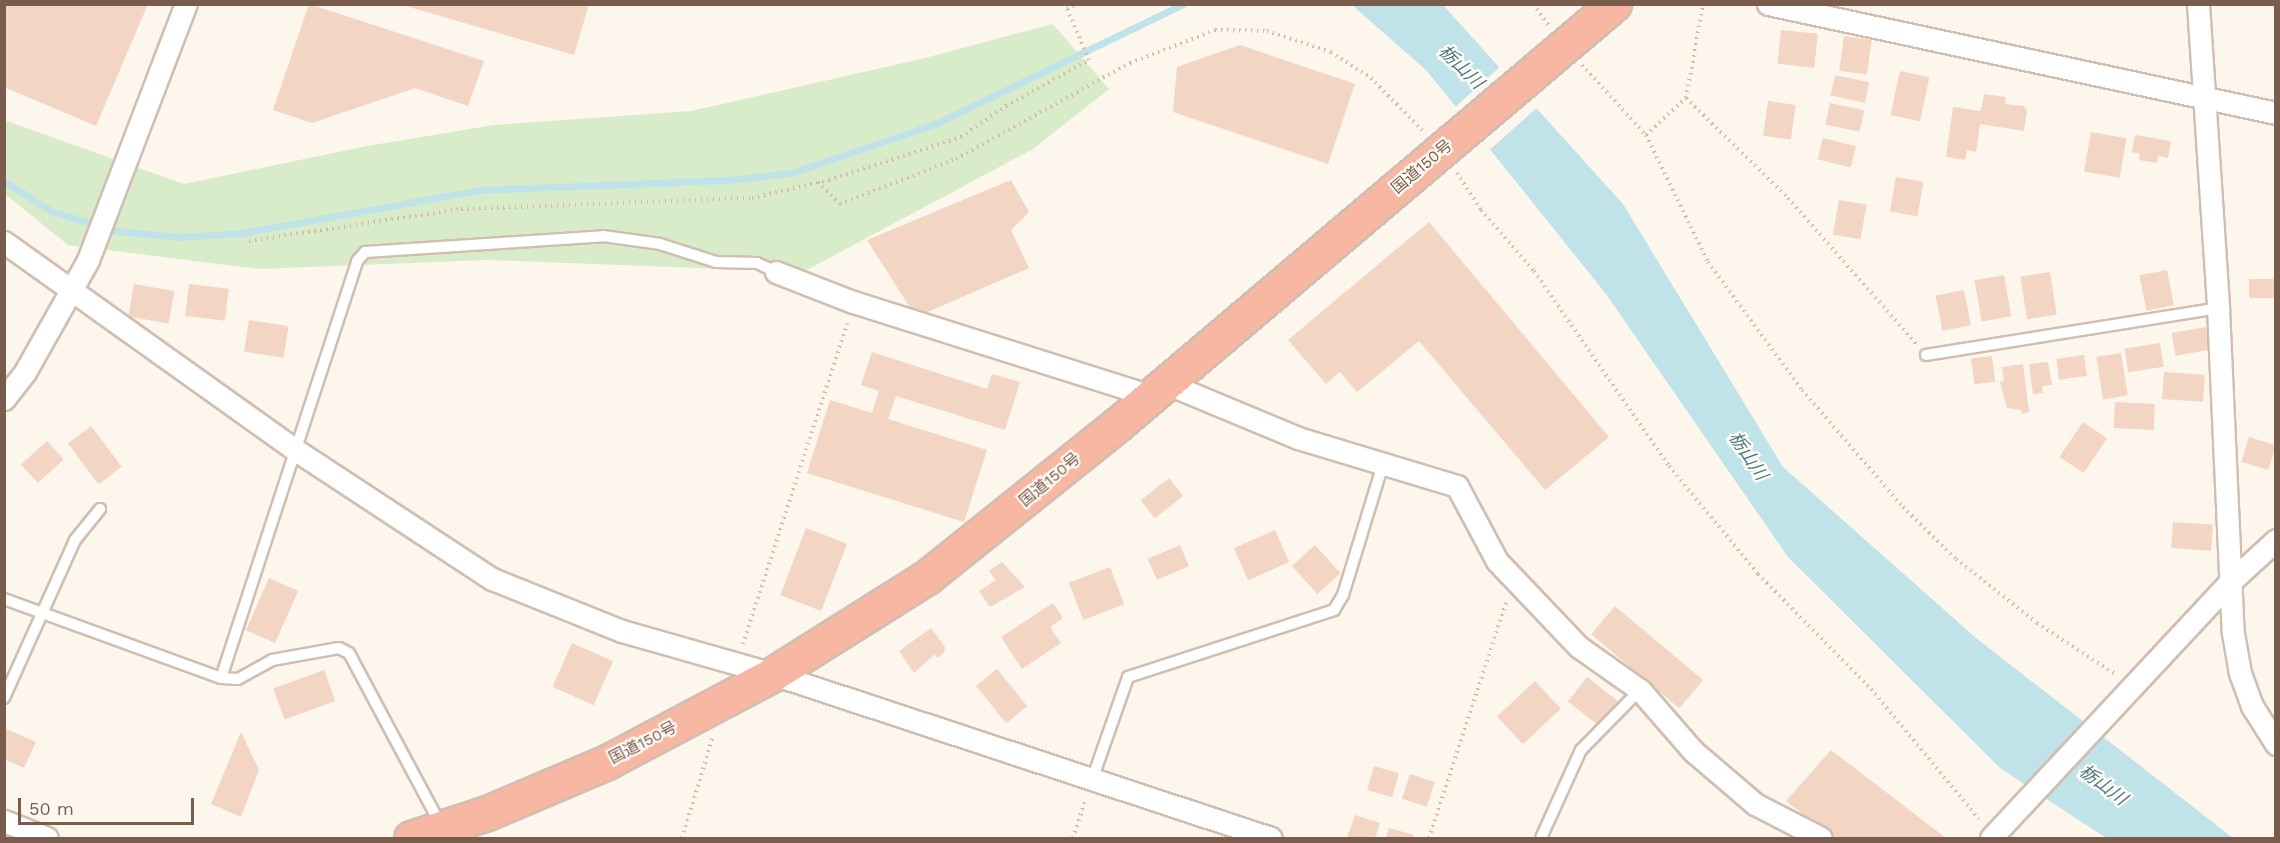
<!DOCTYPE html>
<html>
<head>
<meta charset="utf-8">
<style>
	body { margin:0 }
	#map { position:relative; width:2280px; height:843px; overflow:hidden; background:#fdf6ec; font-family:"Work Sans","Noto Sans JP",sans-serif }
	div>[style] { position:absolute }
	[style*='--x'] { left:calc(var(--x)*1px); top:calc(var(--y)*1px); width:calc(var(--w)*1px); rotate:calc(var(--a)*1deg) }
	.green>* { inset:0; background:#d8ecc9 }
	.water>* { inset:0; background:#bfe3e8 }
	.pier>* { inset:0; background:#fdf6ec; transform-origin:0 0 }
	.stream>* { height:7px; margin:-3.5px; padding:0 3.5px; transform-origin:3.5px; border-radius:3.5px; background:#bfe3e8 }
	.building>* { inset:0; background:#f3d5c3; transform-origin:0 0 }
	.path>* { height:4px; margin-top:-2px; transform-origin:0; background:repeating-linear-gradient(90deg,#d9b8a5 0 1.5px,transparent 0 6px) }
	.roads { filter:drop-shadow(2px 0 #d1beb0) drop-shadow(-2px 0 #d1beb0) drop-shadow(0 2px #d1beb0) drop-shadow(0 -2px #d1beb0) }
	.lane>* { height:10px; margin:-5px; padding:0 5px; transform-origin:5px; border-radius:5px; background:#fff }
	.street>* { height:21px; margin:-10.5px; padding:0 10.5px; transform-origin:10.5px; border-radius:10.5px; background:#fff }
	.highway>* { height:33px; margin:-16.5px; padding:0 16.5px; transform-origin:16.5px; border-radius:16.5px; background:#f7b7a3 }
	span { translate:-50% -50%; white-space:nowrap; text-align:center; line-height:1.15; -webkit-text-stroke:4.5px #fffaf3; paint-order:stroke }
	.street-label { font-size:16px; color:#7a5c4d }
	.water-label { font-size:18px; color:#437c86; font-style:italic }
	.frame { position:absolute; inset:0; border:6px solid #7a5c4d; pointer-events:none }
	.scale { position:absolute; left:18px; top:798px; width:176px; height:27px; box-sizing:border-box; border:3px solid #7a5c4d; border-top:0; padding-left:8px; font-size:18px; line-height:21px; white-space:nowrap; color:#7a5c4d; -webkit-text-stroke:4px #fffaf3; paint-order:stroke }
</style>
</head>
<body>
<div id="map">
	<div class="green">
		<i style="clip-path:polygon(1053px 24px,1109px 89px,1033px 149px,803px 272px,487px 260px,258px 269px,68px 245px,5px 194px,4px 120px,184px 184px,367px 146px,494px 125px,691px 111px,921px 59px)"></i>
	</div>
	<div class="water">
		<i style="clip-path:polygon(1352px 5px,1443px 5px,1623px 204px,1783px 467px,1976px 638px,2233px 838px,2106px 838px,2000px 768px,1788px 557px,1606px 294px,1427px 71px)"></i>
	</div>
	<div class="pier">
		<i style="left:1502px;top:65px;width:55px;height:65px;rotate:48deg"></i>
	</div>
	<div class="stream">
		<i style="--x:4;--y:181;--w:56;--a:32.6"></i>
		<i style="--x:51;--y:211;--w:68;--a:17.1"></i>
		<i style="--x:116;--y:231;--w:65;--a:5.3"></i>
		<i style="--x:181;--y:237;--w:60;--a:-3.8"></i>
		<i style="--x:241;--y:233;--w:242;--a:-10.2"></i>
		<i style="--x:479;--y:190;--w:250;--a:-2.3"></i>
		<i style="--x:729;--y:180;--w:62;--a:-6.4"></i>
		<i style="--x:791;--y:173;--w:152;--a:-18.8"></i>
		<i style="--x:935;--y:124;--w:276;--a:-25.8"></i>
		<i style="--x:4;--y:837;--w:4;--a:14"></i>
	</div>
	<div class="building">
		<i style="clip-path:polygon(4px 4px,148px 4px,96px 126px,4px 87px)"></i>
		<i style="clip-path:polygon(309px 4px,484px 61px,468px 106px,415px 88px,312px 123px,273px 110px)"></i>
		<i style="clip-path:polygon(399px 4px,589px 4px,574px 55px)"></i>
		<i style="left:1781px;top:30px;width:37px;height:34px;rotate:6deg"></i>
		<i style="left:1844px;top:36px;width:28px;height:35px;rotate:8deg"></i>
		<i style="clip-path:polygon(1240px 45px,1355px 84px,1328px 164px,1173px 112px,1177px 67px)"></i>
		<i style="left:1900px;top:71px;width:30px;height:45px;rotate:12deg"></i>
		<i style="left:1835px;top:75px;width:35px;height:21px;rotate:12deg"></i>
		<i style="clip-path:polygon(1984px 94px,2006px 97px,2005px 104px,2024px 106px,2027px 111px,2024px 131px,1980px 124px,1976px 152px,1967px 150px,1965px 160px,1946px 157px,1953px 107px,1981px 111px)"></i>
		<i style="left:1768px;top:101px;width:28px;height:35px;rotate:8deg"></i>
		<i style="left:1830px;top:103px;width:35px;height:22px;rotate:12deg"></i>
		<i style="left:2091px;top:132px;width:36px;height:40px;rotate:10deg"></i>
		<i style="clip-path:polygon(2135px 135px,2171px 141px,2168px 158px,2158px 156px,2157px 163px,2139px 160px,2140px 154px,2132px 152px)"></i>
		<i style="left:1823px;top:138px;width:34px;height:22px;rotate:14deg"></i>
		<i style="left:1896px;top:177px;width:28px;height:35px;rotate:10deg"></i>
		<i style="clip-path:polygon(1011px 180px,1029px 212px,1011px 230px,1029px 268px,916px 317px,867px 240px)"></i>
		<i style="left:1839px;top:200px;width:28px;height:35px;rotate:10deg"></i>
		<i style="clip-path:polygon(1429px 222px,1609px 437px,1545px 490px,1419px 341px,1357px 392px,1340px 372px,1326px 384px,1288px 340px)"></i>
		<i style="left:2167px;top:270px;width:36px;height:28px;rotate:79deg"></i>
		<i style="left:2050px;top:272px;width:43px;height:30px;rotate:81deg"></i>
		<i style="left:2004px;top:275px;width:42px;height:30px;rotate:80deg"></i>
		<i style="left:2276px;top:279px;width:19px;height:27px;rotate:90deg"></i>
		<i style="left:134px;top:284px;width:41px;height:33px;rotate:10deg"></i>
		<i style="left:189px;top:284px;width:40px;height:32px;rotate:7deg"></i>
		<i style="left:1964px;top:290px;width:36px;height:29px;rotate:79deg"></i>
		<i style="left:249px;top:320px;width:40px;height:32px;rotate:9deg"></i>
		<i style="left:2206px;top:327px;width:23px;height:35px;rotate:80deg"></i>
		<i style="left:2160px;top:343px;width:24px;height:36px;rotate:81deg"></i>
		<i style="clip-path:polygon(872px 352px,987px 389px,992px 374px,1020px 382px,1005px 430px,896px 396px,888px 419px,987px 450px,964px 522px,807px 473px,830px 400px,872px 413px,879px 391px,861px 385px)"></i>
		<i style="left:2121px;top:353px;width:43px;height:25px;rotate:81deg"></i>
		<i style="left:2084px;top:355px;width:21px;height:28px;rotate:82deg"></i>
		<i style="left:1992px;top:356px;width:26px;height:21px;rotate:83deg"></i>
		<i style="clip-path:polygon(2048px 362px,2052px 385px,2042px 386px,2043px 393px,2033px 394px,2029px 364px)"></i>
		<i style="clip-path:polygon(2023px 364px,2029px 412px,2021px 414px,2021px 410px,2007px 408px,2000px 382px,2004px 381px,2002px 367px)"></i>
		<i style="left:2164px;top:372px;width:41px;height:27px;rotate:4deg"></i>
		<i style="left:2115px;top:402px;width:40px;height:26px;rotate:3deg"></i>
		<i style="left:2083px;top:422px;width:29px;height:42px;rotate:34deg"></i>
		<i style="left:91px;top:426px;width:51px;height:29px;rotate:53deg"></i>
		<i style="left:2249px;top:437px;width:28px;height:26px;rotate:17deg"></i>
		<i style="left:47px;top:441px;width:25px;height:35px;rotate:48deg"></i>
		<i style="left:1169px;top:478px;width:23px;height:36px;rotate:52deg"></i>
		<i style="left:2173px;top:522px;width:40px;height:26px;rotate:4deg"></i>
		<i style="left:806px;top:528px;width:44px;height:72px;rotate:21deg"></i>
		<i style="left:1275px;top:530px;width:35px;height:45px;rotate:66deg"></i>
		<i style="left:1180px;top:545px;width:23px;height:35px;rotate:67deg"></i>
		<i style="left:1315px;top:545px;width:38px;height:31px;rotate:48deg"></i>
		<i style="clip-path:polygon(1002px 562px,1025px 587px,990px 607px,979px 591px,996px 580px,989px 571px)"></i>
		<i style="left:1110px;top:567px;width:40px;height:44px;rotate:69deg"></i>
		<i style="left:269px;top:578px;width:32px;height:57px;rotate:24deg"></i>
		<i style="clip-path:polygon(1053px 603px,1063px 618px,1050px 627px,1061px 643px,1022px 669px,1001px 637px)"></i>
		<i style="left:1615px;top:606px;width:115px;height:37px;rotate:40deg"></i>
		<i style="clip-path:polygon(931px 628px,945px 647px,944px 653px,937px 658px,935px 654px,914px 673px,899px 651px)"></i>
		<i style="left:572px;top:643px;width:45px;height:48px;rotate:24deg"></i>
		<i style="left:997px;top:669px;width:48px;height:27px;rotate:51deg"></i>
		<i style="left:324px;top:670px;width:33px;height:54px;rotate:70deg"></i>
		<i style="left:1587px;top:677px;width:39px;height:31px;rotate:38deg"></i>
		<i style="left:1535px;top:681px;width:38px;height:52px;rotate:47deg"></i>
		<i style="clip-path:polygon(4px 728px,36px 742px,24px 768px,4px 759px)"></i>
		<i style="clip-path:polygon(241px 732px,259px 770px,241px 817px,211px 804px)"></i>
		<i style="clip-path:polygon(1831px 750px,1946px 838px,1834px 838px,1786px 801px)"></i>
		<i style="left:1374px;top:766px;width:26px;height:25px;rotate:16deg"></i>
		<i style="left:1410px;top:774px;width:26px;height:26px;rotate:18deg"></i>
		<i style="clip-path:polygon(1355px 815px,1380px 823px,1375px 838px,1347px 838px)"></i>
		<i style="clip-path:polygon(1389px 828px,1414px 835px,1413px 838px,1386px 838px)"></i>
	</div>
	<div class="path">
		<i style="--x:1533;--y:4;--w:26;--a:54"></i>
		<i style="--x:1582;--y:65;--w:95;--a:47.6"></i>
		<i style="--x:1646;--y:135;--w:54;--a:-42.8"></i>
		<i style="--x:1686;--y:98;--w:96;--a:-79.7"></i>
		<i style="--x:1686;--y:98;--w:143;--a:44.4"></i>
		<i style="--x:1788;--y:198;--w:196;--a:48.7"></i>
		<i style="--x:1646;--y:135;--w:141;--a:64"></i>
		<i style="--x:1708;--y:262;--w:159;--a:53.7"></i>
		<i style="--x:1802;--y:390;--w:155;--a:49.2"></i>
		<i style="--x:1903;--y:507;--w:74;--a:44.5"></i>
		<i style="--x:1956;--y:559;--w:103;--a:38.3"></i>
		<i style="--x:2037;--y:623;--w:93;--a:33.2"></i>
		<i style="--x:1457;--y:173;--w:44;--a:57"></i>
		<i style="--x:1481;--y:210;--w:81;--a:49"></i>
		<i style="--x:1534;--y:271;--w:237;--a:55.3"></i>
		<i style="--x:1669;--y:466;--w:140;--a:50.5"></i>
		<i style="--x:1758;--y:574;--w:161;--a:45.5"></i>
		<i style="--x:1871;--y:689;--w:169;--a:50.3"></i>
		<i style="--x:818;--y:182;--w:31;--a:45"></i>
		<i style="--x:840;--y:204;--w:124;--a:-21.2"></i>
		<i style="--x:956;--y:159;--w:199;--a:-28.9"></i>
		<i style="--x:1130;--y:63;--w:91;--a:-21.2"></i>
		<i style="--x:1215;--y:30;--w:52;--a:1.1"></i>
		<i style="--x:1267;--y:31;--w:67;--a:18.2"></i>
		<i style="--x:1331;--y:52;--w:48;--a:33"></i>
		<i style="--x:1371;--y:78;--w:73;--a:45.6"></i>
		<i style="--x:249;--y:241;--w:214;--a:-8.6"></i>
		<i style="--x:461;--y:209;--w:291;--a:-2.2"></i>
		<i style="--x:752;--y:198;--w:79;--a:-13.2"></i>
		<i style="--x:829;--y:180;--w:139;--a:-18"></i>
		<i style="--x:961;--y:137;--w:55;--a:-34.6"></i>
		<i style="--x:1006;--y:106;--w:95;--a:-29"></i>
		<i style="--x:1089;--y:60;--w:56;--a:-113.3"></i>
		<i style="--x:1067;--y:9;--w:11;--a:-27"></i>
		<i style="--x:743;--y:644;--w:337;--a:-72"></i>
		<i style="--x:682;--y:838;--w:107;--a:-73.1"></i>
		<i style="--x:1073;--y:838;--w:42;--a:-72"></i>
		<i style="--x:1429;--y:838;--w:248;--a:-71.9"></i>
	</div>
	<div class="roads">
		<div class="lane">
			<i style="--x:1926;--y:355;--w:296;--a:-9.1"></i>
			<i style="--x:4;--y:599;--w:231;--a:20"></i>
			<i style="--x:221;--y:678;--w:17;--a:3"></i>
			<i style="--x:238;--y:679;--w:39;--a:-29"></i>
			<i style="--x:272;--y:660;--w:68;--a:-10.2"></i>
			<i style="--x:339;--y:648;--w:11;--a:27"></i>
			<i style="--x:349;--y:653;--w:195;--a:61.9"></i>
			<i style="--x:221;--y:678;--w:439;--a:-71.9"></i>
			<i style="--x:357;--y:261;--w:12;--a:-48"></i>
			<i style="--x:365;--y:252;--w:239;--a:-3.8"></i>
			<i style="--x:603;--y:236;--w:58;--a:8"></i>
			<i style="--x:660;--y:244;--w:59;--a:17.8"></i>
			<i style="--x:716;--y:262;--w:41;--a:1.4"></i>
			<i style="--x:757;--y:263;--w:21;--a:25"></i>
			<i style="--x:4;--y:698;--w:173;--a:-65.8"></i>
			<i style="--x:75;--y:540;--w:40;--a:-51"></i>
			<i style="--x:1092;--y:780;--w:109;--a:-70.7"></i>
			<i style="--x:1128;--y:677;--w:217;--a:-18"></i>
			<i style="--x:1334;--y:610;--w:17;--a:-59"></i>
			<i style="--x:1343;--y:595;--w:140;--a:-73"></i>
			<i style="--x:1541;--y:838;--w:97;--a:-65.6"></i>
			<i style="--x:1581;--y:750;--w:84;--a:-45.5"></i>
		</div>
		<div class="street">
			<i style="--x:1768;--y:4;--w:520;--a:12.11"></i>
			<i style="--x:2198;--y:4;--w:305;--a:86.2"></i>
			<i style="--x:2218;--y:308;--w:325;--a:87.4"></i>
			<i style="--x:2233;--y:633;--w:41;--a:80.1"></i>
			<i style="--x:2240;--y:673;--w:35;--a:70"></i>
			<i style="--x:2252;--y:706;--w:45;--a:57.7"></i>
			<i style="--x:4;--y:242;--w:356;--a:35.5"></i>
			<i style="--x:294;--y:449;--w:237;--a:33.3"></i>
			<i style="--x:492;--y:579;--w:140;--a:21.8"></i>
			<i style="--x:622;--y:631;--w:157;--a:15.9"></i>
			<i style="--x:773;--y:674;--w:524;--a:18.23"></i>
			<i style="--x:776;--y:272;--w:83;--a:21.3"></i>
			<i style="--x:853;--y:302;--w:312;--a:17.5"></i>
			<i style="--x:1166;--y:383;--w:143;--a:22.6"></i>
			<i style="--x:1298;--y:438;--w:166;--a:16.8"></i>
			<i style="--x:1457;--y:486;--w:85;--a:61.9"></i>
			<i style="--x:1497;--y:561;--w:119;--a:46.4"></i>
			<i style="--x:1579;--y:647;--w:75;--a:35.2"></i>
			<i style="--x:1640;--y:690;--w:81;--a:49"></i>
			<i style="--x:1693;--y:751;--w:82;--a:40.5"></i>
			<i style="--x:1755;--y:804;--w:74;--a:27.3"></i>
			<i style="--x:4;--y:399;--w:34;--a:-52"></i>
			<i style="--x:25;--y:372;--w:129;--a:-60.6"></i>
			<i style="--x:88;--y:260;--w:274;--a:-69.1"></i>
			<i style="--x:4;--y:821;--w:46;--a:21.6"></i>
			<i style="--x:1991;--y:838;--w:347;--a:-47"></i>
			<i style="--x:2228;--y:584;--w:65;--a:-42.5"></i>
		</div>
		<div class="highway">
			<i style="--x:411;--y:838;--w:80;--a:-18.2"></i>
			<i style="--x:487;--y:813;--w:130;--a:-23"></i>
			<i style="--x:607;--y:762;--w:188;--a:-27.9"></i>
			<i style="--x:773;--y:674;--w:182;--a:-32.2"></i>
			<i style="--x:927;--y:577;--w:245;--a:-38.7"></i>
			<i style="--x:1118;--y:424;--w:650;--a:-40.26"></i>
		</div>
	</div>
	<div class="street-label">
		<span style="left:1422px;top:167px;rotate:-40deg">国道150号</span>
		<span style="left:1050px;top:480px;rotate:-40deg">国道150号</span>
		<span style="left:643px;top:743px;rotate:-27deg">国道150号</span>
	</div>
	<div class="water-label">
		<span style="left:1461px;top:67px;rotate:44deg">栃山川</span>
		<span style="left:1748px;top:456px;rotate:56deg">栃山川</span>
		<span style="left:2103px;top:785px;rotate:37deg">栃山川</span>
	</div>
	<div class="frame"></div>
	<div class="scale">50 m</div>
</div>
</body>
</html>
